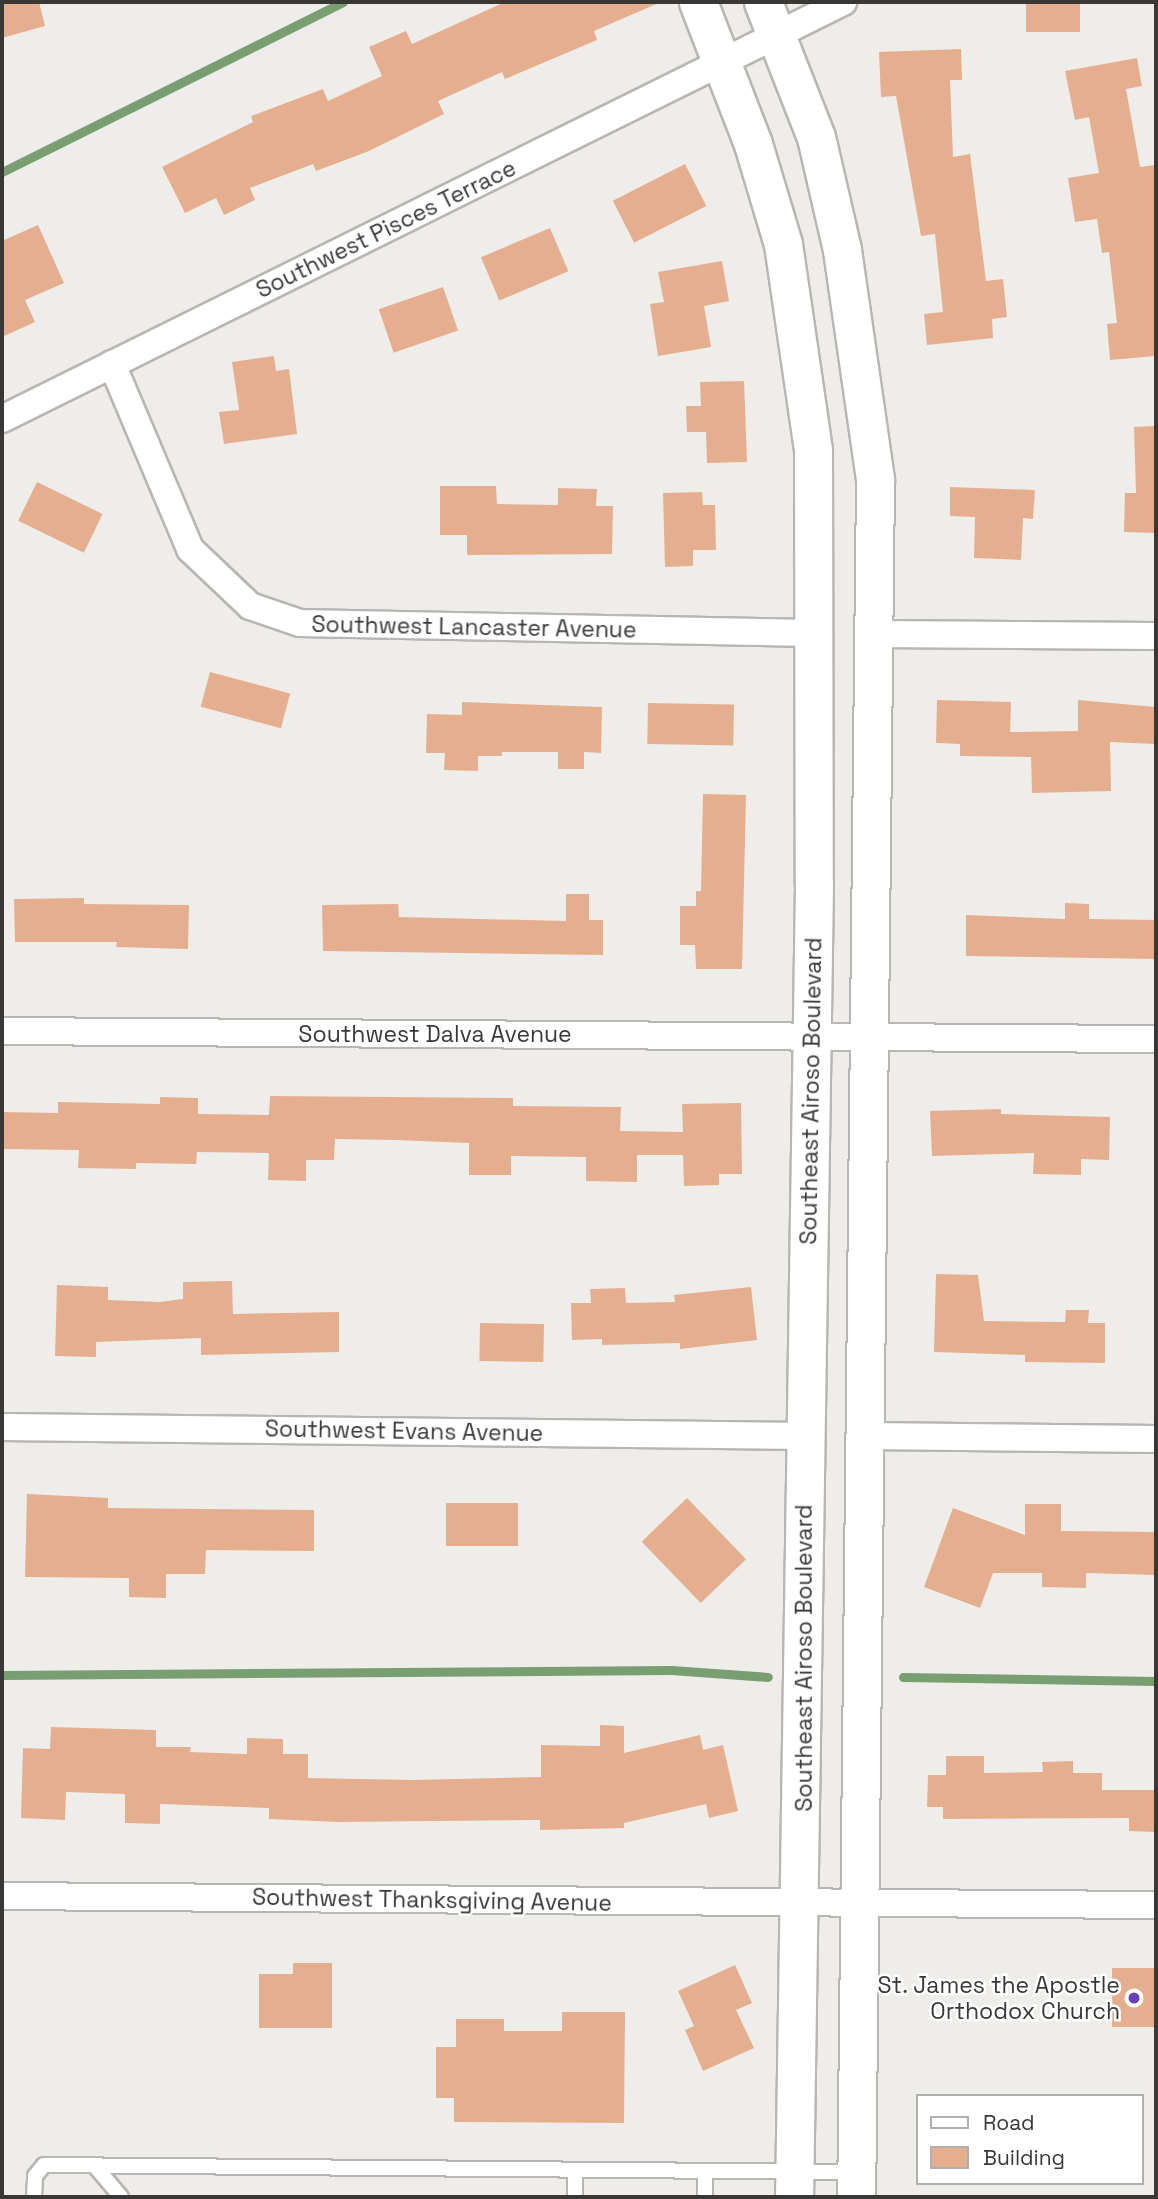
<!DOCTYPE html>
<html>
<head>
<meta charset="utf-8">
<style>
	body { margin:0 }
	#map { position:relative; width:1158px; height:2199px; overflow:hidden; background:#efedea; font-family:"Space Grotesk",sans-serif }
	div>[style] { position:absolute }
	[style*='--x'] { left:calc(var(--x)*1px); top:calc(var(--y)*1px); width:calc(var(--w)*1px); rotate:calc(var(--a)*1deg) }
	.stream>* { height:9px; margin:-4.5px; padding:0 4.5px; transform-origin:4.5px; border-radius:4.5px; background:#789e72 }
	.building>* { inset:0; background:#e5af8f; transform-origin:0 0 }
	.roads { filter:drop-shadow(2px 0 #b8b6b3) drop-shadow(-2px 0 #b8b6b3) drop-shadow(0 2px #b8b6b3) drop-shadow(0 -2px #b8b6b3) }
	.lane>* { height:14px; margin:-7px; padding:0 7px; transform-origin:7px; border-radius:7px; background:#fff }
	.street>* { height:26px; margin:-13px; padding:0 13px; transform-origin:13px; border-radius:13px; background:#fff }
	.secondary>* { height:37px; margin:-18.5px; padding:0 18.5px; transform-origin:18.5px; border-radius:18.5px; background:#fff }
	.dots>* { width:19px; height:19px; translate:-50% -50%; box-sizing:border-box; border:4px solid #fff; border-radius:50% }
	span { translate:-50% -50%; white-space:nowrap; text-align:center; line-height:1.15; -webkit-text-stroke:5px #fff; paint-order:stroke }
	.street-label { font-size:23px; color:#393837 }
	.poi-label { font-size:23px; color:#393837 }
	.right { translate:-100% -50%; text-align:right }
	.frame { position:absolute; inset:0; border:4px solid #393837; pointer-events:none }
	.legend { position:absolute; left:916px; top:2094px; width:228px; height:91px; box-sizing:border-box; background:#fff; border:2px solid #b0afaf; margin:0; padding:9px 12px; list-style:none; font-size:21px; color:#393837 }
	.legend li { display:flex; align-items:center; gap:14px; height:35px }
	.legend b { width:35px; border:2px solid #b0afaf }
</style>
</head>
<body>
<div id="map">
	<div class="stream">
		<i style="--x:2;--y:172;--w:381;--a:-26.5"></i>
		<i style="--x:2;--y:1675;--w:669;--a:-0.43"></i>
		<i style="--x:671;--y:1670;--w:97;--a:4.1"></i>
		<i style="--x:903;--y:1677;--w:253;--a:0.9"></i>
	</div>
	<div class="building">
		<i style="clip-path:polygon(2px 2px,39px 2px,45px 26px,2px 38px)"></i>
		<i style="clip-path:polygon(505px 2px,661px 2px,594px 31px,597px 40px,505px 79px,502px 72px,438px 101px,444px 114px,369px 151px,316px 171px,313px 164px,250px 188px,255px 200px,224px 215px,216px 198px,185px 213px,162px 167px,253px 122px,251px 116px,323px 89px,328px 101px,382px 76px,369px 47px,406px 31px,412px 44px)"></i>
		<i style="left:1026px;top:2px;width:54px;height:30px"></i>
		<i style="clip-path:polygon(961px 49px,962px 80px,950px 80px,953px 157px,970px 154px,986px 281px,1003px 279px,1007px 317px,992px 319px,993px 338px,927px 345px,924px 314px,943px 312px,935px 234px,921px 236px,896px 96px,881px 97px,879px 52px)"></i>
		<i style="clip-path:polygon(1137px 58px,1142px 86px,1126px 89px,1140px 167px,1156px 165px,1156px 356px,1110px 360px,1107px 324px,1117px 323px,1109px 252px,1102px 253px,1097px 219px,1075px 222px,1068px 178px,1099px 173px,1089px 117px,1075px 120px,1065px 71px)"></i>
		<i style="left:685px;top:164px;width:47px;height:81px;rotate:63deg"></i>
		<i style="clip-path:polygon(38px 225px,64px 283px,25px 300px,35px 322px,2px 337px,2px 241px)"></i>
		<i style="left:550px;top:228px;width:47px;height:75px;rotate:67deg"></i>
		<i style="clip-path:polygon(722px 261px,729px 301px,704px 306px,711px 347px,658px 356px,650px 304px,664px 302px,658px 272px)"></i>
		<i style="left:443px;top:287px;width:46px;height:68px;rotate:71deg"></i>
		<i style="clip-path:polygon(274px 356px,276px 371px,289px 369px,297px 434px,224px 444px,219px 412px,239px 410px,232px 362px)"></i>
		<i style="clip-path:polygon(744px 381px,747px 462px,707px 463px,706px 432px,687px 432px,686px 406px,701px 406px,700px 382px)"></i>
		<i style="clip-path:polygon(1156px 426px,1156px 533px,1124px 532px,1125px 493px,1136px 493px,1134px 427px)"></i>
		<i style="left:37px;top:482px;width:73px;height:43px;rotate:26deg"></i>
		<i style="clip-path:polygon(440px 486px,496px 486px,497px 504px,558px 505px,558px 488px,597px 489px,596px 506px,613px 506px,612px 554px,467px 555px,467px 535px,440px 535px)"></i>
		<i style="clip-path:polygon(950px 487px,1035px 490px,1033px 519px,1023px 518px,1021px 560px,974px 558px,975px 517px,950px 516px)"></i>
		<i style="clip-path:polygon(702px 492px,703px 505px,715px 505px,716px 550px,693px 550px,693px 566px,665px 567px,663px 493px)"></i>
		<i style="left:210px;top:672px;width:83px;height:36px;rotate:15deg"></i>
		<i style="clip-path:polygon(937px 700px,1011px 702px,1010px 732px,1078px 731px,1078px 700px,1156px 707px,1156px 744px,1110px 742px,1111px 791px,1032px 793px,1031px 757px,960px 756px,960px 744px,936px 743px)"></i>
		<i style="clip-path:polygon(462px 702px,602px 707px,601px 753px,584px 752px,584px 769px,558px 769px,558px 752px,502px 752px,502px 756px,478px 756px,478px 771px,444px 770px,445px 753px,426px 753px,427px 714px,462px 715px)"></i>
		<i style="left:648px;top:703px;width:86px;height:41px;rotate:1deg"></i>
		<i style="clip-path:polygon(703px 794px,746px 795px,742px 969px,696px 969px,695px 945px,680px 945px,680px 906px,696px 906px,696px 891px,701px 891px)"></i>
		<i style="clip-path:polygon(566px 894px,589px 894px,589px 920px,603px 920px,603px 955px,323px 951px,322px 905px,398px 904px,399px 917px,566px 921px)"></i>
		<i style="clip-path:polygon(84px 898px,84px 904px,189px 905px,188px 949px,116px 947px,117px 942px,15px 942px,14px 899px)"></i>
		<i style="clip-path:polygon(1065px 903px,1089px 904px,1089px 919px,1156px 920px,1156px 959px,966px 956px,966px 915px,1065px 919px)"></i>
		<i style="clip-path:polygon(270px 1096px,513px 1098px,513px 1106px,621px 1107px,620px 1131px,683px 1132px,682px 1104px,741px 1103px,742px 1174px,719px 1174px,719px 1185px,684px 1186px,683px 1155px,637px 1155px,637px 1182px,586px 1181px,586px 1157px,511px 1156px,511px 1175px,469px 1175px,469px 1143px,396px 1140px,335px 1139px,334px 1160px,306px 1160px,306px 1181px,268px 1180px,269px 1153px,197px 1152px,196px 1164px,136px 1163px,136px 1169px,78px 1168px,79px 1150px,2px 1149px,2px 1112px,58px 1113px,58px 1102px,160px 1104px,160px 1097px,198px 1098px,198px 1114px,269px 1115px)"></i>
		<i style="clip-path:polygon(1001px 1109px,1001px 1114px,1110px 1117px,1109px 1160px,1081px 1159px,1081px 1175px,1033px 1174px,1034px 1153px,932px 1156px,930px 1111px)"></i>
		<i style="clip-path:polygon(936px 1274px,978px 1275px,984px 1321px,1065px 1322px,1066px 1310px,1089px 1310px,1088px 1323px,1105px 1323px,1105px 1363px,1025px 1362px,1025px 1355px,934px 1352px)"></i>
		<i style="clip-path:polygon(232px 1281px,233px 1314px,339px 1312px,339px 1352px,201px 1355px,201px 1338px,96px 1342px,96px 1357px,55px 1356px,57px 1285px,108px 1287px,108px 1300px,160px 1302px,183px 1299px,183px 1282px)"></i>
		<i style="clip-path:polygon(751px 1287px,757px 1340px,680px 1349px,680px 1343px,602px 1345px,602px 1339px,572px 1340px,571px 1303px,591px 1303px,590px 1289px,625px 1288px,626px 1303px,675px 1302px,674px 1295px)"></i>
		<i style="left:480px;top:1323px;width:64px;height:38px;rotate:1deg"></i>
		<i style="clip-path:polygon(27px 1494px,108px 1498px,108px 1508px,314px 1510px,314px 1551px,206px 1550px,205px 1574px,166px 1574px,166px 1598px,129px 1597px,129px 1578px,25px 1577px)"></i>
		<i style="left:687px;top:1498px;width:85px;height:63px;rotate:46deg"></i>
		<i style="left:518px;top:1503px;width:43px;height:72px;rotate:90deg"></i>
		<i style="clip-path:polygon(1025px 1504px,1061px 1504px,1061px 1531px,1156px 1532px,1156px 1575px,1086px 1573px,1086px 1588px,1042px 1587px,1042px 1573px,993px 1573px,980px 1608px,924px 1587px,953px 1508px,1025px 1535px)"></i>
		<i style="clip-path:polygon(600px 1725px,624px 1726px,624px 1753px,700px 1735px,703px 1750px,723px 1745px,738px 1811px,709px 1818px,706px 1804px,624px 1823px,624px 1828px,540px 1830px,540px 1820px,337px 1822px,269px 1819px,269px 1808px,160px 1804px,160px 1824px,125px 1823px,125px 1794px,66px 1792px,65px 1820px,21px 1818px,23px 1748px,50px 1749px,51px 1727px,156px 1730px,156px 1747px,191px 1747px,190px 1752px,247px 1754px,247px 1738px,283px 1739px,283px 1754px,308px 1754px,308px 1778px,413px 1780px,541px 1777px,541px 1745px,600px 1746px)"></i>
		<i style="clip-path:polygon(946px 1756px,984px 1756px,984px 1773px,1043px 1772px,1042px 1762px,1073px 1761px,1073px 1773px,1102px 1773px,1102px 1790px,1156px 1790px,1156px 1832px,1129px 1831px,1129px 1818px,943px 1819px,943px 1807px,927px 1807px,928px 1775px,946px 1775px)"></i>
		<i style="clip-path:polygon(293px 1963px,332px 1963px,332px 2028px,259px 2028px,259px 1974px,293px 1974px)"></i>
		<i style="clip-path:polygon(735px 1965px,752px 2003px,736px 2010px,754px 2048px,703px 2071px,685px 2030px,694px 2026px,678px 1991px)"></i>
		<i style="left:1112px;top:1968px;width:44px;height:59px"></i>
		<i style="clip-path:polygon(562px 2012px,625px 2012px,624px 2123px,454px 2122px,454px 2098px,436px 2098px,436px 2047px,456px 2047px,456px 2019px,504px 2019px,504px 2031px,562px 2031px)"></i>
	</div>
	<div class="roads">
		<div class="lane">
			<i style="--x:94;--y:2165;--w:42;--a:49.8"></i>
			<i style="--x:34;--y:2197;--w:21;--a:-87"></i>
			<i style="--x:35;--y:2176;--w:14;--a:-51"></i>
			<i style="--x:44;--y:2165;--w:810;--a:0.5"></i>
			<i style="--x:575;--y:2197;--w:27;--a:-90"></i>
			<i style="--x:705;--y:2197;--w:26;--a:-90"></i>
		</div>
		<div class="street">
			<i style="--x:112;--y:364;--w:201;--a:67.1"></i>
			<i style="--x:190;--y:549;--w:83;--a:43.5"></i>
			<i style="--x:250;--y:606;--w:53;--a:18.8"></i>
			<i style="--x:300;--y:623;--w:516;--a:1.11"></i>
			<i style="--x:2;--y:419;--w:939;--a:-26.37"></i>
			<i style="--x:876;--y:634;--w:280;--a:0.4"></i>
			<i style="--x:2;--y:1031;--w:1154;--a:0.4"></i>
			<i style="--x:2;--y:1427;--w:803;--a:0.64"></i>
			<i style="--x:865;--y:1436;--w:291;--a:0.6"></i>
			<i style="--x:2;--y:1896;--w:1154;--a:0.45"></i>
		</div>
		<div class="secondary">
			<i style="--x:698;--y:2;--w:152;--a:68.8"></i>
			<i style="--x:753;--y:144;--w:104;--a:73.3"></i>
			<i style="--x:783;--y:244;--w:208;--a:81.7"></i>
			<i style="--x:813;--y:450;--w:434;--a:89.9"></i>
			<i style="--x:814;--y:884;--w:1313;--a:90.87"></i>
			<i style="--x:763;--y:2;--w:145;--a:68.6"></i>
			<i style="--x:816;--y:137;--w:116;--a:77"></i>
			<i style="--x:842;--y:250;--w:232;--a:81.8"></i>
			<i style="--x:875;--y:480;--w:1717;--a:90.63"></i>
		</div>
	</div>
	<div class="dots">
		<i style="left:1134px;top:1998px;background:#683fb8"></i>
	</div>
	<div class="street-label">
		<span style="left:386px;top:229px;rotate:-26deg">Southwest Pisces Terrace</span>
		<span style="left:474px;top:627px;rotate:1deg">Southwest Lancaster Avenue</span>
		<span style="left:435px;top:1034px">Southwest Dalva Avenue</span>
		<span style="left:811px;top:1091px;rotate:-89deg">Southeast Airoso Boulevard</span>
		<span style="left:404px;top:1431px;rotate:1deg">Southwest Evans Avenue</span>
		<span style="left:804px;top:1658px;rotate:-90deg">Southeast Airoso Boulevard</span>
		<span style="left:432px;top:1900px;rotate:1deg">Southwest Thanksgiving Avenue</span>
	</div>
	<div class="poi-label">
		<span class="right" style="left:1120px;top:1998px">St. James the Apostle<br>Orthodox Church</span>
	</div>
	<div class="frame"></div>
	<ul class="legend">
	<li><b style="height:9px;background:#fff"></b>Road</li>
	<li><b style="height:19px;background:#e5af8f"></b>Building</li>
	</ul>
</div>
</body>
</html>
